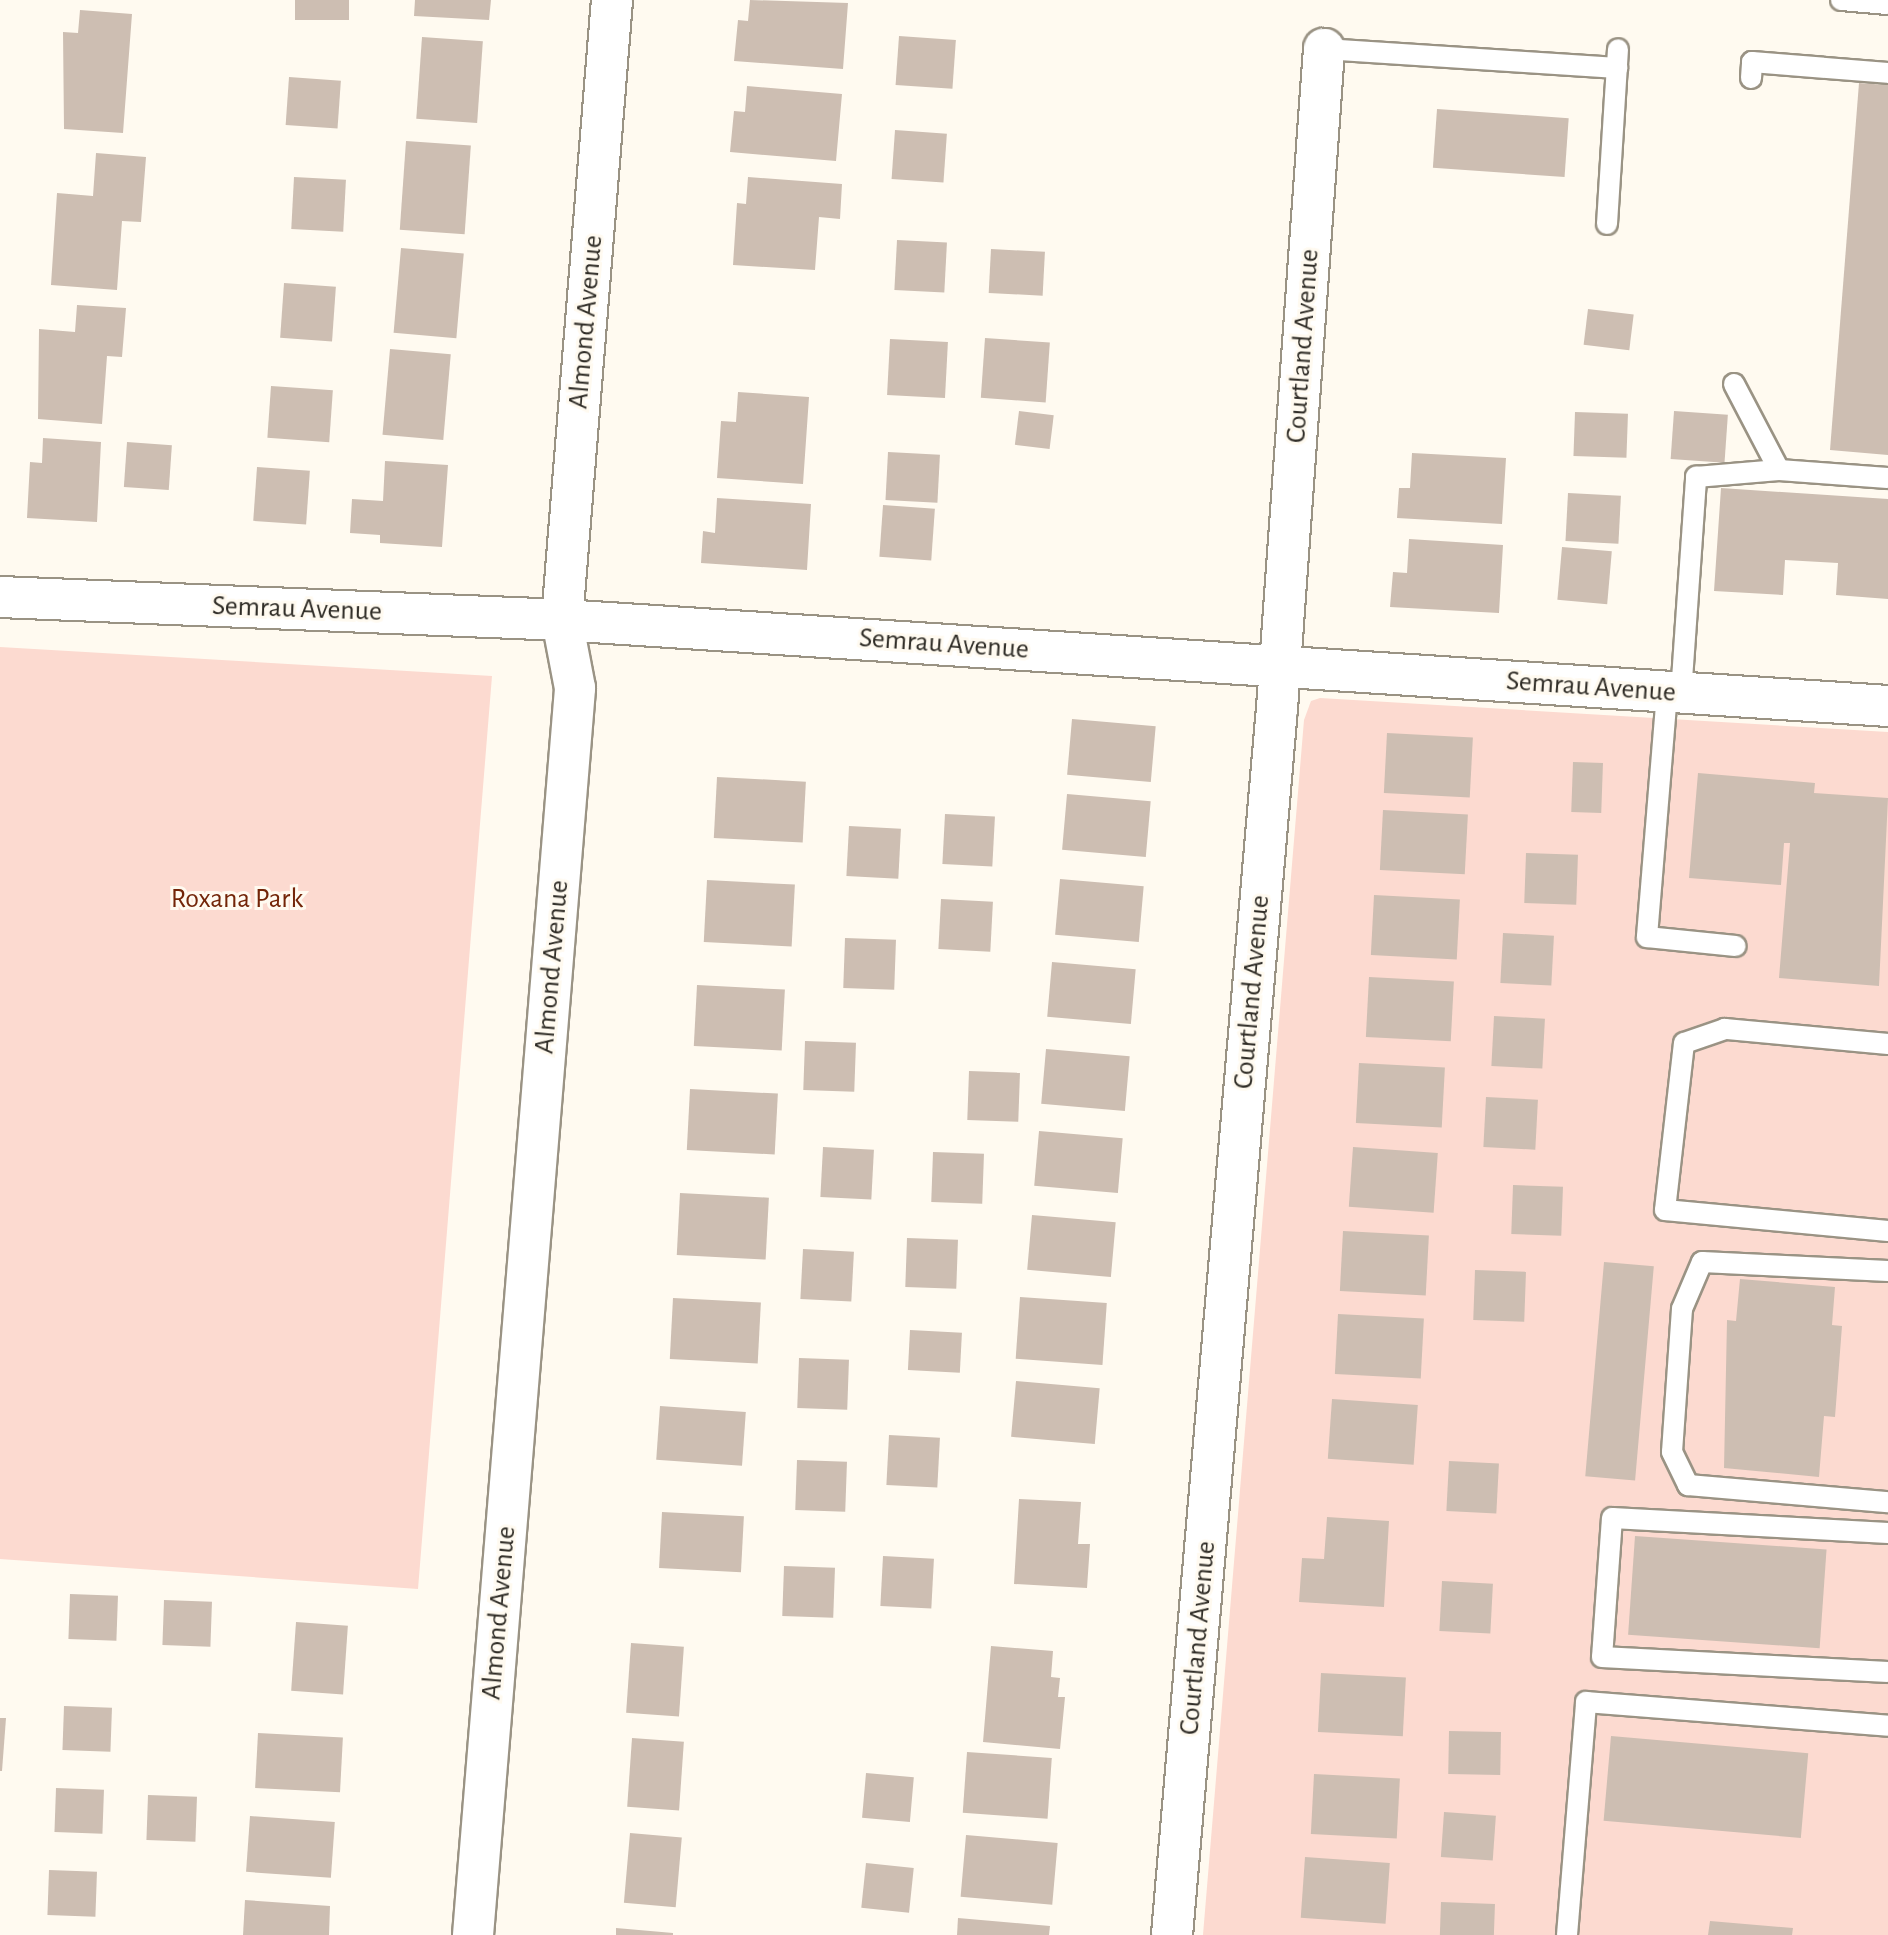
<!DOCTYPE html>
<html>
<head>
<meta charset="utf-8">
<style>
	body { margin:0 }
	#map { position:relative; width:1888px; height:1935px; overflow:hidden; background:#fffaf0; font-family:"Alegreya Sans",sans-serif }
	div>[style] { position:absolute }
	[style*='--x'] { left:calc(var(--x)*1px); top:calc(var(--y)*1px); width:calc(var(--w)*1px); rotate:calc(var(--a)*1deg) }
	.green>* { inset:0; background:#fcdad0 }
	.building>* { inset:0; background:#cdbeb2; transform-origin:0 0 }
	.roads { filter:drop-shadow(2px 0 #9a9384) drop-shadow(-2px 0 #9a9384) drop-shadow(0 2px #9a9384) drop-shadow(0 -2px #9a9384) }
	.service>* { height:20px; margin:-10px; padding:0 10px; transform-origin:10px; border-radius:10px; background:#fff }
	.minor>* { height:40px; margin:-20px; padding:0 20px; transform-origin:20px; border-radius:20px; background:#fff }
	span { translate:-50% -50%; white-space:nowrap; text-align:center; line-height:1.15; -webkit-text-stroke:6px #fffaf0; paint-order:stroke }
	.street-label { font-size:28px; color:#2e2b25 }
	.park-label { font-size:28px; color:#732508 }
</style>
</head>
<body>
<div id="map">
	<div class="green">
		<i style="clip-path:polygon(0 647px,492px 676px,418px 1589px,0 1559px)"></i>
		<i style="clip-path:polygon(1320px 698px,1888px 732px,1888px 1935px,1203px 1935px,1304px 720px,1311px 701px)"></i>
	</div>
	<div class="building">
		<i style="left:295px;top:0;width:54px;height:20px"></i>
		<i style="clip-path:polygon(415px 0,491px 0,489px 20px,414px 16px)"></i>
		<i style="clip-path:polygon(750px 0,848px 3px,843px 69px,734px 61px,738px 20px,748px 21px)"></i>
		<i style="clip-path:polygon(80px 10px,132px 14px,123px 133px,64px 129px,63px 32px,78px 33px)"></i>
		<i style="left:899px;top:36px;width:57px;height:49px;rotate:4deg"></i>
		<i style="left:422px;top:37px;width:61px;height:82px;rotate:4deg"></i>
		<i style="left:289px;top:77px;width:52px;height:48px;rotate:4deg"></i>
		<i style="clip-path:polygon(1859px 83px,1888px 85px,1888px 455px,1830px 450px)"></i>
		<i style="clip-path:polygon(747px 86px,842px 94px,836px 161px,730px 152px,734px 111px,745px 112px)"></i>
		<i style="left:1437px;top:109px;width:132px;height:59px;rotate:4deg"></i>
		<i style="left:895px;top:130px;width:52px;height:49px;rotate:4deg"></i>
		<i style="left:406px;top:141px;width:65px;height:89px;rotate:4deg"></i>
		<i style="clip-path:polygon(96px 153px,146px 157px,141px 222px,122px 221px,117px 290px,51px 285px,57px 193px,93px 196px)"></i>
		<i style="left:294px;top:177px;width:52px;height:52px;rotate:3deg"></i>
		<i style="clip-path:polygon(748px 177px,842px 184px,840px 219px,819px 217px,815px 270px,733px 265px,737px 203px,746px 204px)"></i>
		<i style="left:897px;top:240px;width:50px;height:50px;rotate:3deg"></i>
		<i style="left:401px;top:248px;width:63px;height:85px;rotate:5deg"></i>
		<i style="left:991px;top:249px;width:54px;height:44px;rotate:3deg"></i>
		<i style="left:284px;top:283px;width:52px;height:55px;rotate:4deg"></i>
		<i style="clip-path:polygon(77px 305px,126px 308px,122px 357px,107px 356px,102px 424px,38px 419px,39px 329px,75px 332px)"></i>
		<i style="left:1588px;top:309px;width:46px;height:36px;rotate:7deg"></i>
		<i style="left:985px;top:338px;width:65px;height:60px;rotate:4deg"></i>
		<i style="left:890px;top:339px;width:58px;height:56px;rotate:3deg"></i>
		<i style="left:390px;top:349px;width:61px;height:86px;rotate:5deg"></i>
		<i style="left:271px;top:386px;width:62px;height:52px;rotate:4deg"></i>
		<i style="clip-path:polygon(738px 392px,809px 397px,803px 484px,717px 478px,721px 421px,736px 422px)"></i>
		<i style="left:1019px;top:411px;width:35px;height:34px;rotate:7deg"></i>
		<i style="left:1674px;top:411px;width:54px;height:48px;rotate:4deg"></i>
		<i style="left:1575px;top:412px;width:53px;height:44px;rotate:2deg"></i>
		<i style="clip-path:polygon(43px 438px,101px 442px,97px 522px,27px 518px,30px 462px,42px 463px)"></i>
		<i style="left:127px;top:442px;width:45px;height:45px;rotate:4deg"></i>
		<i style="left:888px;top:452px;width:52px;height:48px;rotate:3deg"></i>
		<i style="clip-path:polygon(1412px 453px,1506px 458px,1502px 524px,1397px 518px,1399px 488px,1410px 488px)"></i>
		<i style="clip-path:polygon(385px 461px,448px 465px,442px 547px,380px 543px,380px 535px,350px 533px,352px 499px,383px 501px)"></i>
		<i style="left:257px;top:467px;width:53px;height:54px;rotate:4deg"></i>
		<i style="clip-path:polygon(1721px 488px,1888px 499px,1888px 599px,1836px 595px,1838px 563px,1785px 560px,1783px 595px,1714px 591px)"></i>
		<i style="left:1568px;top:493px;width:53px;height:48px;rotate:3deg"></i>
		<i style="clip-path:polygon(717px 498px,811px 504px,807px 570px,701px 563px,703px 531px,715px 533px)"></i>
		<i style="left:883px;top:505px;width:52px;height:52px;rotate:4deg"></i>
		<i style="clip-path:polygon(1409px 539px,1503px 545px,1499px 613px,1390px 607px,1393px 572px,1407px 573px)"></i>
		<i style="left:1562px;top:547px;width:50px;height:53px;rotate:5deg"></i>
		<i style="left:1072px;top:719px;width:84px;height:56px;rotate:5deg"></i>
		<i style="left:1387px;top:733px;width:86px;height:60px;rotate:3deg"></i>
		<i style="left:1573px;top:762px;width:30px;height:50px;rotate:2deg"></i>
		<i style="clip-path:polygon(1698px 773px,1815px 783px,1814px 793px,1888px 798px,1879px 986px,1779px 978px,1790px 843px,1784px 843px,1781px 885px,1689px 878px)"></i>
		<i style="left:717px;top:777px;width:89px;height:61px;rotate:3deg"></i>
		<i style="left:1067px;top:794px;width:84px;height:56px;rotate:5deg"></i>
		<i style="left:1383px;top:810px;width:85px;height:60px;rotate:3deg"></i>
		<i style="left:945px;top:814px;width:50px;height:50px;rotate:3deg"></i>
		<i style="left:849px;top:826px;width:52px;height:50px;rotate:3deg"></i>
		<i style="left:1526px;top:853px;width:52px;height:50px;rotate:2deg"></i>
		<i style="left:1060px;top:879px;width:84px;height:56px;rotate:5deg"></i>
		<i style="left:707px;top:880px;width:88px;height:62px;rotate:3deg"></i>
		<i style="left:1374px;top:895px;width:86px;height:60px;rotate:3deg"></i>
		<i style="left:941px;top:899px;width:52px;height:50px;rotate:3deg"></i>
		<i style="left:1503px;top:933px;width:51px;height:50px;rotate:3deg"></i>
		<i style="left:845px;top:938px;width:51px;height:50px;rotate:2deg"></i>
		<i style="left:1052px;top:962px;width:84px;height:55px;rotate:5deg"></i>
		<i style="left:1369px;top:977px;width:85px;height:60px;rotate:3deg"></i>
		<i style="left:697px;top:985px;width:88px;height:61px;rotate:3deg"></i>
		<i style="left:1494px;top:1016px;width:51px;height:50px;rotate:3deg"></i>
		<i style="left:805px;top:1041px;width:51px;height:49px;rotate:2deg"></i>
		<i style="left:1046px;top:1049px;width:84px;height:55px;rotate:5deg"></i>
		<i style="left:1359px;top:1063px;width:86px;height:60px;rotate:3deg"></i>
		<i style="left:969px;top:1071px;width:51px;height:49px;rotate:2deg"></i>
		<i style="left:690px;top:1089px;width:88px;height:61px;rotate:3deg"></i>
		<i style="left:1486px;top:1097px;width:52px;height:50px;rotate:3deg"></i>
		<i style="left:1039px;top:1131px;width:84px;height:55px;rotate:5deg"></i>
		<i style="left:823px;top:1147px;width:51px;height:50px;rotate:3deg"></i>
		<i style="left:1353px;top:1147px;width:85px;height:60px;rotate:4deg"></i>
		<i style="left:933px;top:1152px;width:51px;height:50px;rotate:2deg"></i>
		<i style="left:1513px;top:1185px;width:50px;height:49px;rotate:2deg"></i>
		<i style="left:680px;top:1193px;width:89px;height:62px;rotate:3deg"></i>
		<i style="left:1032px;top:1215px;width:84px;height:55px;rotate:5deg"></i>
		<i style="left:1343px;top:1231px;width:86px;height:60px;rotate:3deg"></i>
		<i style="left:907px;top:1238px;width:51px;height:49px;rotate:2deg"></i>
		<i style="left:803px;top:1249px;width:51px;height:50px;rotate:3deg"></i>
		<i style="left:1604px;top:1262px;width:50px;height:215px;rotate:5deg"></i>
		<i style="left:1475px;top:1270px;width:51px;height:50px;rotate:2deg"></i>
		<i style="clip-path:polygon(1740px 1279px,1835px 1287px,1832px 1325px,1842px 1326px,1835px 1417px,1824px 1416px,1819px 1477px,1724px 1468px,1727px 1320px,1736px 1321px)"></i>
		<i style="left:1020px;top:1297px;width:87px;height:62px;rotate:4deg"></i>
		<i style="left:673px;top:1298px;width:88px;height:61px;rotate:3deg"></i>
		<i style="left:1338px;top:1314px;width:86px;height:60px;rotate:3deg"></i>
		<i style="left:910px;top:1330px;width:52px;height:40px;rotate:3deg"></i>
		<i style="left:799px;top:1358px;width:50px;height:50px;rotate:2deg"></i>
		<i style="left:1016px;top:1381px;width:84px;height:56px;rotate:5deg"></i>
		<i style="left:1332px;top:1399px;width:86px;height:60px;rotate:4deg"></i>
		<i style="left:660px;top:1406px;width:86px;height:54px;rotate:4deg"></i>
		<i style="left:889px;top:1435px;width:51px;height:50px;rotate:3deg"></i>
		<i style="left:797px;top:1460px;width:50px;height:50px;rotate:2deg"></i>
		<i style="left:1449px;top:1461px;width:50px;height:50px;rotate:3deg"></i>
		<i style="clip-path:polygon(1019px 1499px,1081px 1502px,1078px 1544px,1090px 1544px,1087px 1588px,1014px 1584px)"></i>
		<i style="left:662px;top:1512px;width:82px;height:56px;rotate:3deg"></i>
		<i style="clip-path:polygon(1327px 1517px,1389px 1521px,1384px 1607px,1299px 1602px,1302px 1558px,1324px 1559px)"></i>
		<i style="left:1635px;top:1536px;width:192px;height:99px;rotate:4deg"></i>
		<i style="left:883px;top:1556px;width:51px;height:50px;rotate:3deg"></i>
		<i style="left:784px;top:1566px;width:51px;height:50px;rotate:2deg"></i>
		<i style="left:1442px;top:1581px;width:51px;height:50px;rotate:3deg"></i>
		<i style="left:70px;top:1594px;width:48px;height:45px;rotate:2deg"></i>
		<i style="left:164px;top:1600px;width:48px;height:45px;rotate:2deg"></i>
		<i style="left:296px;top:1622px;width:52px;height:69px;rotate:4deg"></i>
		<i style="left:631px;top:1643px;width:53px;height:70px;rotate:4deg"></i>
		<i style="clip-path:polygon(991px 1646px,1053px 1651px,1051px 1677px,1060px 1678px,1058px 1697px,1065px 1697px,1060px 1749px,983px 1742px)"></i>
		<i style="left:1321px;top:1673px;width:85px;height:59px;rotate:3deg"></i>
		<i style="left:64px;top:1706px;width:48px;height:44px;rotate:2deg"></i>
		<i style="clip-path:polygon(0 1718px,6px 1718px,2px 1771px,0 1771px)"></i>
		<i style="left:1449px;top:1731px;width:52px;height:43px;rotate:1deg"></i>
		<i style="left:258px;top:1733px;width:85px;height:55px;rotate:3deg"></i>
		<i style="left:1611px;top:1736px;width:198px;height:85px;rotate:5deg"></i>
		<i style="left:632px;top:1738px;width:52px;height:69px;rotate:4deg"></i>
		<i style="left:967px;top:1752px;width:85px;height:61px;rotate:4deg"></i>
		<i style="left:866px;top:1773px;width:48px;height:45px;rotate:5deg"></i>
		<i style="left:1314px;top:1774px;width:86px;height:60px;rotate:3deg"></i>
		<i style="left:56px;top:1788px;width:48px;height:44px;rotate:2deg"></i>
		<i style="left:148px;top:1795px;width:49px;height:45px;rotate:2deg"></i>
		<i style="left:1444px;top:1812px;width:52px;height:45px;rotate:4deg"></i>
		<i style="left:250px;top:1816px;width:85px;height:56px;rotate:4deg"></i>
		<i style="left:630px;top:1833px;width:52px;height:70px;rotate:5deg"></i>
		<i style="left:966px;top:1835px;width:92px;height:62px;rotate:5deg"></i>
		<i style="left:1305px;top:1857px;width:85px;height:61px;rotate:4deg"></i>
		<i style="left:866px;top:1863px;width:48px;height:45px;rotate:6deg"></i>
		<i style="left:49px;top:1870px;width:48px;height:45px;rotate:2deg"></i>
		<i style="clip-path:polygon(245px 1900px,330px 1906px,329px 1935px,243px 1935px)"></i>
		<i style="left:1441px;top:1902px;width:54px;height:33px;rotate:2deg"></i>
		<i style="clip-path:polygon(958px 1918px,1050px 1926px,1049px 1935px,957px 1935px)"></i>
		<i style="clip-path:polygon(1710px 1921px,1793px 1928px,1792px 1935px,1708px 1935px)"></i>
		<i style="clip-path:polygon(616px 1928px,673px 1933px,673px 1935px,616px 1935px)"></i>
	</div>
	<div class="roads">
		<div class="service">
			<i style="--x:1841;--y:0;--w:47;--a:4.9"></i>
			<i style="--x:1324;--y:49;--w:294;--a:3.7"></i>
			<i style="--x:1751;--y:78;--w:16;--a:-86"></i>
			<i style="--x:1752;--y:62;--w:136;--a:4.6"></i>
			<i style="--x:1607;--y:224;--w:175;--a:-86.4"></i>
			<i style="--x:1779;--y:470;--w:109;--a:4.2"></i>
			<i style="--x:1667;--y:693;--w:245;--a:94.7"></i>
			<i style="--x:1647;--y:937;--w:89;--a:5.8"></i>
			<i style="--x:1681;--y:694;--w:218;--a:-86"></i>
			<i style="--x:1696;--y:477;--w:83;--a:-4.8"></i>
			<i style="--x:1779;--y:470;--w:97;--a:-117.6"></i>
			<i style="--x:1888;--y:1044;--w:164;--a:-174.7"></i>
			<i style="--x:1725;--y:1029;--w:43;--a:161.1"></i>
			<i style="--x:1684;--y:1043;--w:168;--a:96.5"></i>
			<i style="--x:1665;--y:1210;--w:224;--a:5.4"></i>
			<i style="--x:1888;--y:1271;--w:186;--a:-177.2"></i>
			<i style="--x:1702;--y:1262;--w:51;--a:113.1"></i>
			<i style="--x:1682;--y:1309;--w:143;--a:94"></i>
			<i style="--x:1672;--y:1452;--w:37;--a:64"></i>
			<i style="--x:1688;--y:1485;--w:201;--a:4.9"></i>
			<i style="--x:1888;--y:1533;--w:276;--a:-176.9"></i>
			<i style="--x:1612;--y:1518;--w:139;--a:94.1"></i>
			<i style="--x:1602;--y:1657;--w:286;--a:3"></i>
			<i style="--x:1567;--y:1935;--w:234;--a:-85.3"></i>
			<i style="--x:1586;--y:1702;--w:303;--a:4.5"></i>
		</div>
		<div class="minor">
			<i style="--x:0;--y:597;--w:562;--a:2.34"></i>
			<i style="--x:562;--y:620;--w:1329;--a:3.71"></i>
			<i style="--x:473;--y:1935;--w:1251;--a:-85.32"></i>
			<i style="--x:575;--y:688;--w:69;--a:-100.8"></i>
			<i style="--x:562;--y:620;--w:622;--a:-85.39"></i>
			<i style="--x:1172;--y:1935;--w:1231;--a:-85.11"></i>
			<i style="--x:1277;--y:708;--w:661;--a:-85.92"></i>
		</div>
	</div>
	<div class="street-label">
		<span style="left:586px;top:322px;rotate:-85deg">Almond Avenue</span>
		<span style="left:1303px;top:346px;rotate:-86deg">Courtland Avenue</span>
		<span style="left:297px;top:609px;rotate:2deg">Semrau Avenue</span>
		<span style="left:944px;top:644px;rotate:4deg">Semrau Avenue</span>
		<span style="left:1591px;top:687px;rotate:4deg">Semrau Avenue</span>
		<span style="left:552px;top:967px;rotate:-85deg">Almond Avenue</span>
		<span style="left:1252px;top:992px;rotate:-85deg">Courtland Avenue</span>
		<span style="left:499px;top:1613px;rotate:-85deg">Almond Avenue</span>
		<span style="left:1198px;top:1638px;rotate:-85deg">Courtland Avenue</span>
	</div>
	<div class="park-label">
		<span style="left:237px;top:899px">Roxana Park</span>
	</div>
</div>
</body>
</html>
